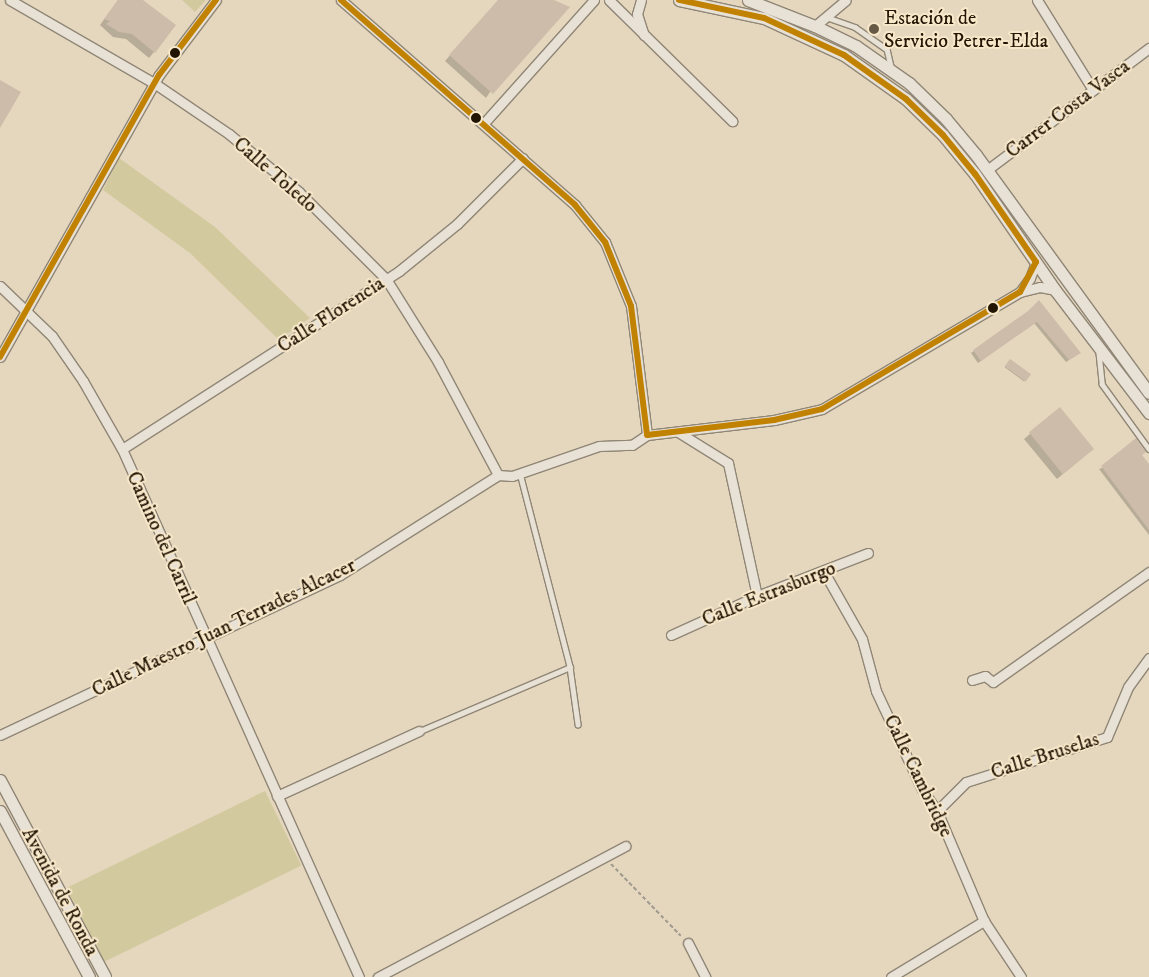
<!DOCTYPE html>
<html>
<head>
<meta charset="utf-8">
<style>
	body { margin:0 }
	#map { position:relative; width:1149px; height:977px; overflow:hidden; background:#e5d7bd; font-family:"IM FELL DW Pica",serif }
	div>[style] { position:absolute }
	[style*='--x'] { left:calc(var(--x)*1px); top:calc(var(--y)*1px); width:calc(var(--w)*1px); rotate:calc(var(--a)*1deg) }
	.green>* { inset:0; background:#d3c99e; transform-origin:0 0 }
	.shadow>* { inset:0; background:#0003; transform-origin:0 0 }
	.building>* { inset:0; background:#cebcaa; transform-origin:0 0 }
	.path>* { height:2px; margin-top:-1px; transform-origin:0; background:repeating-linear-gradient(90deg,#a19b90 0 4px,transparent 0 6.5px) }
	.roads { filter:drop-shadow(1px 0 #908676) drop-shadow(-1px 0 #908676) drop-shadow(0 1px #908676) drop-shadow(0 -1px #908676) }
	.service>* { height:4.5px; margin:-2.25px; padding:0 2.25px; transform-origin:2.25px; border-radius:2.25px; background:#e8e1d5 }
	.minor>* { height:9px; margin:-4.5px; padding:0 4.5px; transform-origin:4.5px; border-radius:4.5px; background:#e8e1d5 }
	.tertiary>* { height:11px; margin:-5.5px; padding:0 5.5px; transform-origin:5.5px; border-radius:5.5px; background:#e8e1d5 }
	.bus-1>* { height:6px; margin:-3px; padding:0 3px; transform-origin:3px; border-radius:3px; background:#c28201 }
	.dots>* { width:14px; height:14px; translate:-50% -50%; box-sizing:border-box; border:2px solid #f8e8ca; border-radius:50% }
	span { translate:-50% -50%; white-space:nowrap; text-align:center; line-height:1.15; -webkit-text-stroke:4px #f8e8ca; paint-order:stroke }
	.poi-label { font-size:20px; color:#221504 }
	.left { translate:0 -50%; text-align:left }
	.street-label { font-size:20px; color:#221504 }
</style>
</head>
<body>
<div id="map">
	<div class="green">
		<i style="clip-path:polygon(182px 0,206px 0,195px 12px)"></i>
		<i style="clip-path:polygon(119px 158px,215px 227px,310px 318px,279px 340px,190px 253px,103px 190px)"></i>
		<i style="left:265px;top:791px;width:83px;height:221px;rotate:64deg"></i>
	</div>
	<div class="shadow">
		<i style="clip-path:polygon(118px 0,140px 0,154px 52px,149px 58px,126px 39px,113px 37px,100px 25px)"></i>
		<i style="clip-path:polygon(499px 0,551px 0,486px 98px,445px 61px)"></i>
		<i style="clip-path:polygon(1029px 312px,1077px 355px,1066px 362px,1034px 323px,978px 363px,971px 353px)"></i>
		<i style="left:1010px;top:360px;width:24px;height:9px;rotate:36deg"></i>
		<i style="clip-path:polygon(1059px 409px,1087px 454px,1057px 479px,1024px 439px)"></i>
		<i style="clip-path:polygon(1141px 455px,1149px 466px,1149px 535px,1099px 469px)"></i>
	</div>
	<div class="building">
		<i style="clip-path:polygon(118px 0,143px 0,176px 25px,155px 53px,132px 34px,119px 32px,106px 24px,110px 21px,104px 19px)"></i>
		<i style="clip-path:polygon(498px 0,554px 0,570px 7px,493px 94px,449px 55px)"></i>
		<i style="clip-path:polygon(0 80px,21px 92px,0 128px)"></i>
		<i style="clip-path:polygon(1039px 300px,1081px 353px,1069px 360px,1037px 322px,981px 361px,973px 350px,1028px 311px)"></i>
		<i style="left:1010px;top:359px;width:26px;height:9px;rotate:36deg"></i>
		<i style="left:1060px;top:407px;width:54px;height:40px;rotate:51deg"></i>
		<i style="clip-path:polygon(1136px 438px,1146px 452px,1142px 455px,1149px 464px,1149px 530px,1101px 466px)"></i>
	</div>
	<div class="path">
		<i style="--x:611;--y:864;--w:100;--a:45.8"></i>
	</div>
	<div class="roads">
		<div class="service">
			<i style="--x:826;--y:17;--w:31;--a:19"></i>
			<i style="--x:855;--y:27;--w:39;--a:35"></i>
			<i style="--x:887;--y:49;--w:18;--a:77"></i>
			<i style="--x:1099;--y:353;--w:31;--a:84"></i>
			<i style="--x:1102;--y:384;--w:80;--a:54.1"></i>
			<i style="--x:520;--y:473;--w:200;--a:75.5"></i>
			<i style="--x:570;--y:667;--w:58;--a:82"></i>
			<i style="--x:420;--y:731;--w:163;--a:-23.1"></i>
		</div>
		<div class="minor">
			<i style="--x:10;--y:0;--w:166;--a:30"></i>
			<i style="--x:154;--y:83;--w:91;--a:34.2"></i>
			<i style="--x:229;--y:134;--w:91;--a:39.6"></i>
			<i style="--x:299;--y:192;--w:123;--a:45"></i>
			<i style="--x:386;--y:279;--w:98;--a:57.9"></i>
			<i style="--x:438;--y:362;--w:128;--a:62"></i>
			<i style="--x:341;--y:0;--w:311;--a:41.2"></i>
			<i style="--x:575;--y:205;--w:48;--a:51"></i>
			<i style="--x:605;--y:242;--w:69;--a:67.9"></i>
			<i style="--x:631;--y:306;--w:130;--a:82.9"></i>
			<i style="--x:609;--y:0;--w:173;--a:44.5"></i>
			<i style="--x:641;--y:0;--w:15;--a:106"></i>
			<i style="--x:637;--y:14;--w:22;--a:72"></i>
			<i style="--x:1037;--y:0;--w:106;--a:58.1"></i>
			<i style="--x:815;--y:26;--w:40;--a:-40"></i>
			<i style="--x:484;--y:123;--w:165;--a:-48.2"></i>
			<i style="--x:987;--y:170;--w:203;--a:-37"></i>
			<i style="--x:0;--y:286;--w:72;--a:43.9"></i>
			<i style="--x:52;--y:336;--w:55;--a:55.4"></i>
			<i style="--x:83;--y:381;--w:78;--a:60.2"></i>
			<i style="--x:122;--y:449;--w:579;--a:65.83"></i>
			<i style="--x:1020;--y:292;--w:17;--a:-54"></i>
			<i style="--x:1030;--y:278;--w:17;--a:-69"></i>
			<i style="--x:0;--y:357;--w:324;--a:-60.6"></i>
			<i style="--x:159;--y:75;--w:94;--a:-52.8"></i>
			<i style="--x:678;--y:432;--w:59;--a:31.8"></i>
			<i style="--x:728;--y:463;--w:136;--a:77.7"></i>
			<i style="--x:122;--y:449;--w:329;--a:-32.7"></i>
			<i style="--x:399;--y:271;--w:75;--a:-39"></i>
			<i style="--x:457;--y:224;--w:93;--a:-45"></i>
			<i style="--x:824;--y:572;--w:77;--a:60.4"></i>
			<i style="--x:862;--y:639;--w:54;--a:74.9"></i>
			<i style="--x:876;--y:691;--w:108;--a:64.9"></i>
			<i style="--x:922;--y:789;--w:27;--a:56"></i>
			<i style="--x:937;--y:811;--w:120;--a:66.9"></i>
			<i style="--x:984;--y:921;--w:67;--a:56.5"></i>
			<i style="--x:671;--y:635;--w:94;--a:-24.4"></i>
			<i style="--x:757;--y:596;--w:119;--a:-21.2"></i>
			<i style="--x:972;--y:680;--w:14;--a:-17"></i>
			<i style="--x:985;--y:676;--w:10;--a:37"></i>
			<i style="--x:993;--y:682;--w:191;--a:-35.2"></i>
			<i style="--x:0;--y:735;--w:376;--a:-25.2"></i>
			<i style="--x:340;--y:575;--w:187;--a:-32.3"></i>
			<i style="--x:498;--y:475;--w:14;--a:4"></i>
			<i style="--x:512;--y:476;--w:92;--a:-19"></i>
			<i style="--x:599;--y:446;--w:33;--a:-2"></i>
			<i style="--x:632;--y:445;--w:18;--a:-34"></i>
			<i style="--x:647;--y:435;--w:128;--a:-6.7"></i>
			<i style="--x:774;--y:420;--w:49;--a:-12.9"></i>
			<i style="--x:822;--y:409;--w:230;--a:-30.6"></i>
			<i style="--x:1020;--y:292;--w:21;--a:-14"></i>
			<i style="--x:1040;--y:287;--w:15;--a:11"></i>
			<i style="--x:277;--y:796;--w:156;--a:-24.6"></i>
			<i style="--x:937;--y:811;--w:41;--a:-45"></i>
			<i style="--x:966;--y:782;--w:148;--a:-17.7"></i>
			<i style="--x:1107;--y:737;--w:54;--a:-67.2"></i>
			<i style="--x:1128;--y:687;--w:36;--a:-54"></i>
			<i style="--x:688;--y:943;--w:38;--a:63"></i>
			<i style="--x:378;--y:977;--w:280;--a:-27.9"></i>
			<i style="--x:891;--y:977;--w:109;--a:-31.1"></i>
		</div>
		<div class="tertiary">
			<i style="--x:679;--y:0;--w:87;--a:12"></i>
			<i style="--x:764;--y:18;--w:88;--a:24.8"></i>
			<i style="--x:844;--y:55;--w:76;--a:35.4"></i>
			<i style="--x:906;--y:99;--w:52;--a:44.2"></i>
			<i style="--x:943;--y:135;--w:50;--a:50.6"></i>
			<i style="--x:975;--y:174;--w:141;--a:55.4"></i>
			<i style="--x:1055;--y:290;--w:155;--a:52.6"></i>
			<i style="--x:748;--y:0;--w:72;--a:21.2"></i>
			<i style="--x:815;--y:26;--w:46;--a:26"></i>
			<i style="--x:856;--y:46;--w:65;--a:34.9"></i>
			<i style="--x:909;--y:83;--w:52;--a:44.2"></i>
			<i style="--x:946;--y:119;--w:47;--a:50.2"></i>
			<i style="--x:976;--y:155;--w:294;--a:54"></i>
			<i style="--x:0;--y:780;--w:223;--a:61.9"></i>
			<i style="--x:0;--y:811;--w:188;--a:61.8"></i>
		</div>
	</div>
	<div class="bus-1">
		<i style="--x:341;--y:0;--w:311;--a:41.2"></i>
		<i style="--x:575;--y:205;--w:48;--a:51"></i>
		<i style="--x:605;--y:242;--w:69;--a:67.9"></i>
		<i style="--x:631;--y:306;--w:130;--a:82.9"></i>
		<i style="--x:647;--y:435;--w:128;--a:-6.7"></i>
		<i style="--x:774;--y:420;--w:49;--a:-12.9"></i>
		<i style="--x:822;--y:409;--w:230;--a:-30.6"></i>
		<i style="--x:1020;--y:292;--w:34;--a:-62"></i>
		<i style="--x:1036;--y:262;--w:107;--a:-124.7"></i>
		<i style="--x:975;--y:174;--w:50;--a:-129.4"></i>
		<i style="--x:943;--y:135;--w:52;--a:-135.8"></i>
		<i style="--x:906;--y:99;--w:76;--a:-144.6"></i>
		<i style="--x:844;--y:55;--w:88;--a:-155.2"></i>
		<i style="--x:764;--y:18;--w:87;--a:-168"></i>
		<i style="--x:0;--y:357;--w:324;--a:-60.6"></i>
		<i style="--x:159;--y:75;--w:94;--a:-52.8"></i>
	</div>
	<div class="dots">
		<i style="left:874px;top:29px;background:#665945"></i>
		<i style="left:175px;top:53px;background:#221504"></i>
		<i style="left:476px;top:118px;background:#221504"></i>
		<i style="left:993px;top:308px;background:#221504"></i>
	</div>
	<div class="poi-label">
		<span class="left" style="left:884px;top:30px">Estación de<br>Servicio Petrer-Elda</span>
	</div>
	<div class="street-label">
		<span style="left:1068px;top:109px;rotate:-37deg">Carrer Costa Vasca</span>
		<span style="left:275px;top:175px;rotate:41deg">Calle Toledo</span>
		<span style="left:331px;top:315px;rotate:-33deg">Calle Florencia</span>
		<span style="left:161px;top:538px;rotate:66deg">Camino del Carril</span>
		<span style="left:769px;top:594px;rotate:-22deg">Calle Estrasburgo</span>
		<span style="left:224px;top:628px;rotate:-26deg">Calle Maestro Juan Terrades Alcacer</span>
		<span style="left:1045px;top:756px;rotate:-18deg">Calle Bruselas</span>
		<span style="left:918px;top:776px;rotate:64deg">Calle Cambridge</span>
		<span style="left:60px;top:892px;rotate:62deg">Avenida de Ronda</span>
	</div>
</div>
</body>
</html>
